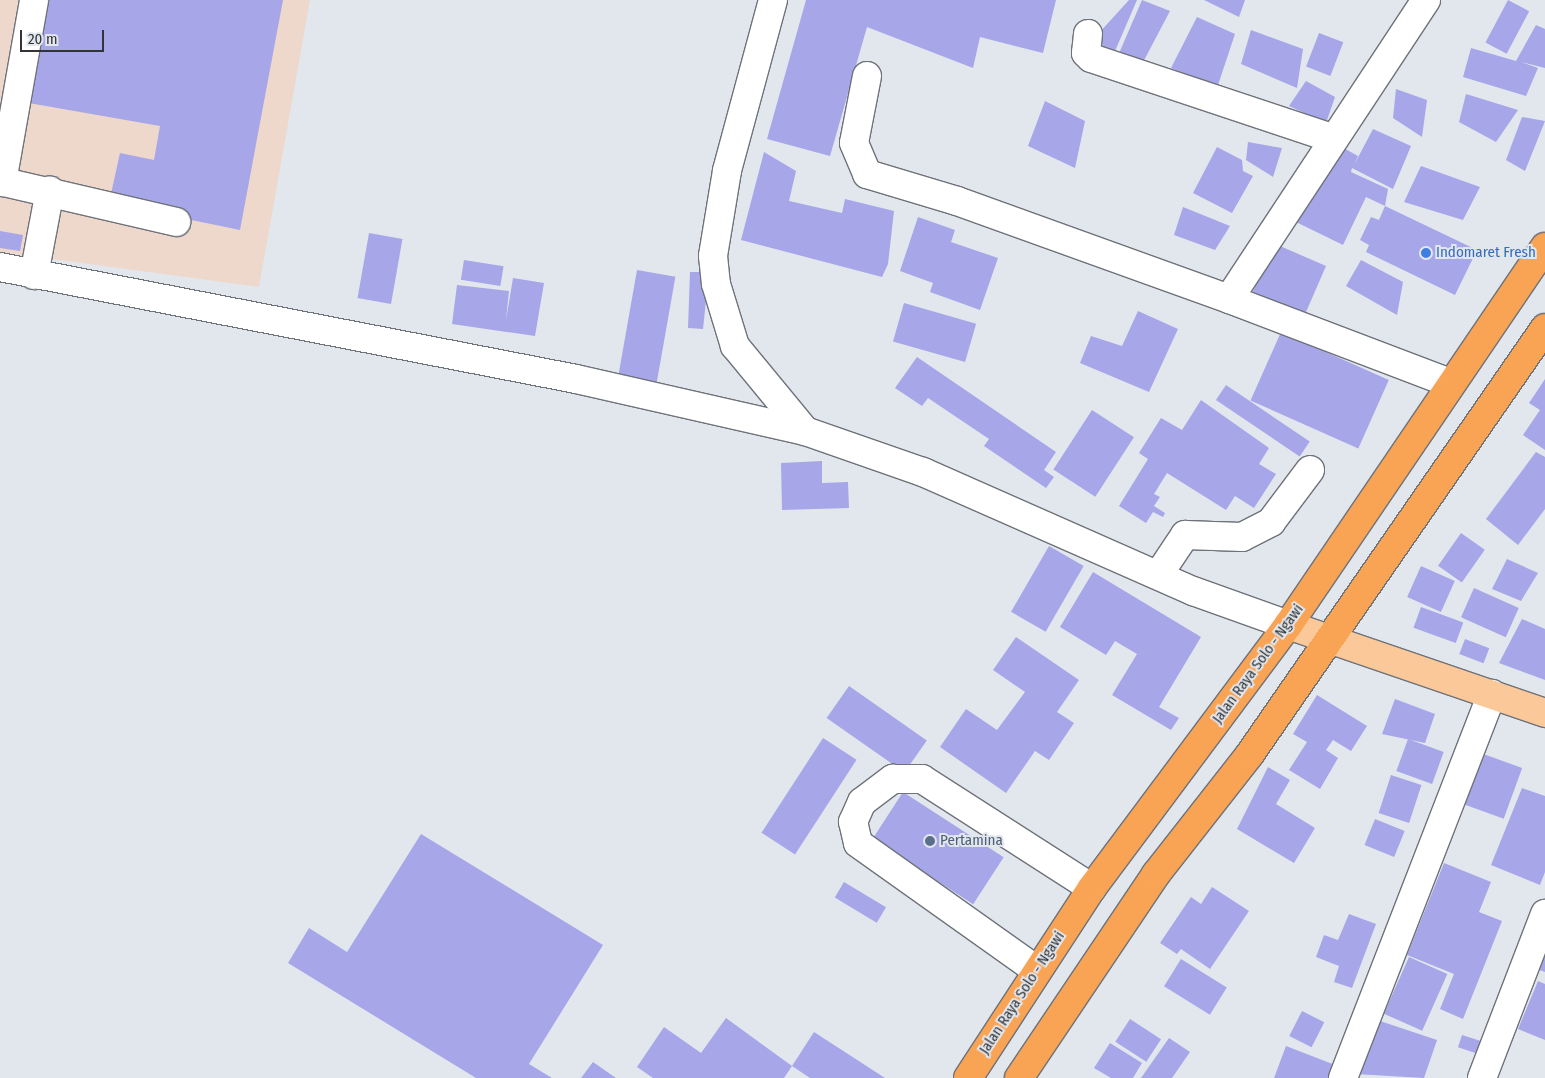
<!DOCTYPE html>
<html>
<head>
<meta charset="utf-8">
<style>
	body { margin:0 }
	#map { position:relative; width:1545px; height:1078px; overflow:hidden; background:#e2e7ee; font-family:"Fira Sans Condensed",sans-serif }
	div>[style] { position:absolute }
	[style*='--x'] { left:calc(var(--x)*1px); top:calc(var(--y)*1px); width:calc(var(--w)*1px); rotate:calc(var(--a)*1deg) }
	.industrial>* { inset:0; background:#eed8cb }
	.building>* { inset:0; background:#a6a6e8; transform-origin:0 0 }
	.roads { filter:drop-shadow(1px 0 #6e7279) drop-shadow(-1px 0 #6e7279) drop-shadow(0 1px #6e7279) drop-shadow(0 -1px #6e7279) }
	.minor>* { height:28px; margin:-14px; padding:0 14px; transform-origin:14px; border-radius:14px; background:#fff }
	.major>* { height:28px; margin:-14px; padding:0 14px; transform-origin:14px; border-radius:14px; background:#fbc899 }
	.highway>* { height:28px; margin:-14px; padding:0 14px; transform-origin:14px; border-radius:14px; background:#f9a455 }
	.dots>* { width:14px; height:14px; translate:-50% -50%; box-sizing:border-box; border:2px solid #e2e7ee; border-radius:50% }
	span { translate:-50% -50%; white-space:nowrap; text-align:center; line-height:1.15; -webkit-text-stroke:4px #e2e7ee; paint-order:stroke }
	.shop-label { font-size:15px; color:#366cbe }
	.left { translate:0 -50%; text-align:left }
	.street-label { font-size:15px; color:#323437 }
	.service-label { font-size:15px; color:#4e5e75 }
	.scale { position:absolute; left:20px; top:30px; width:84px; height:22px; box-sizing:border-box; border:2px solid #323437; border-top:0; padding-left:6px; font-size:15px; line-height:18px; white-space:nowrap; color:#323437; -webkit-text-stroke:4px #e2e7ee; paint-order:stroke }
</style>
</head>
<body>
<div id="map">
	<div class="industrial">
		<i style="clip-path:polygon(0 0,310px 0,259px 287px,0 252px)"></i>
	</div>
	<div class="building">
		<i style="clip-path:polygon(42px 0,283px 0,240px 230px,109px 203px,120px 153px,154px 160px,160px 126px,23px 102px)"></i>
		<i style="clip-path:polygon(806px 0,1056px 0,1043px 53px,980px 37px,973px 68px,867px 27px,830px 156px,767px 139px)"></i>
		<i style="clip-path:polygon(1129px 0,1137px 0,1112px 58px,1088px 45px)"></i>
		<i style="clip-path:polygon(1142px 0,1170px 11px,1141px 66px,1117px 58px)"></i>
		<i style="clip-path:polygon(1204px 0,1245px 0,1239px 17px)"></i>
		<i style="left:1508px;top:0;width:24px;height:48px;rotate:28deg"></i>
		<i style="clip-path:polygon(1197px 17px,1235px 34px,1217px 88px,1171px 68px)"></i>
		<i style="clip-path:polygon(1536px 25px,1545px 29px,1545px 68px,1521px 62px,1538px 68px,1526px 96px,1463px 77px,1471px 48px,1516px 61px)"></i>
		<i style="clip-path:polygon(1251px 30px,1303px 49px,1297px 88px,1241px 64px)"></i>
		<i style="left:1319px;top:33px;width:26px;height:36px;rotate:21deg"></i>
		<i style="clip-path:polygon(1306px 81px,1335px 97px,1326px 123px,1289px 106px)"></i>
		<i style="clip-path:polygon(1396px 89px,1427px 100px,1422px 137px,1393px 118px)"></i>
		<i style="clip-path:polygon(1466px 94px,1518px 110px,1496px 142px,1459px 122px)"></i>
		<i style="clip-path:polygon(1045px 101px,1085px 121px,1075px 168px,1028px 146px)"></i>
		<i style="clip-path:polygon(1522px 117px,1545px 121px,1525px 171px,1506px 160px)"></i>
		<i style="clip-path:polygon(1373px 129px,1411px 146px,1393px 189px,1352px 168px,1351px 172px,1388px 189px,1385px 206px,1366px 197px,1343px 245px,1296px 222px,1340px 146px,1358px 156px,1354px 165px)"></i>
		<i style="clip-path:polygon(1248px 142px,1282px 148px,1273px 177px,1246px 160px)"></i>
		<i style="clip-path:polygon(1217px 147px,1242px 160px,1243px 171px,1253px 176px,1232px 213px,1193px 193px)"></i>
		<i style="clip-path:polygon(764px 152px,796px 171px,789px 201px,842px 213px,845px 199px,894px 211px,888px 264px,882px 277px,741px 240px)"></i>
		<i style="clip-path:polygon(1421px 166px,1480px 187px,1463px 220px,1404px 202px)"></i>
		<i style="clip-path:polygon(1385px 206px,1477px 250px,1455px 295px,1366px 252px,1369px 245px,1360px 240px,1371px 217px,1379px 220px)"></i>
		<i style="clip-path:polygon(1183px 207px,1230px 226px,1215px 250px,1174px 235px)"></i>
		<i style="clip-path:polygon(918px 217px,955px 230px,951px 242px,998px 258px,980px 310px,930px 292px,933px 283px,900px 271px)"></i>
		<i style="clip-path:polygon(0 231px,23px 235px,20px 251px,0 248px)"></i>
		<i style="left:369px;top:233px;width:34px;height:66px;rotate:10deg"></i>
		<i style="clip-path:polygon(1280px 246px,1326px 266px,1303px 319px,1251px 296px,1270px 251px)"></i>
		<i style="left:464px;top:260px;width:40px;height:20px;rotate:9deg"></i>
		<i style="clip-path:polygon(1361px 260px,1403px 282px,1397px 315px,1346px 286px)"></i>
		<i style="left:637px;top:270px;width:39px;height:110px;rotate:10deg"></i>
		<i style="clip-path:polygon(690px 272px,709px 272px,703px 329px,688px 328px)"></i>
		<i style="clip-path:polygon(513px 278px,544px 283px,535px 336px,452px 324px,457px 285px,509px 291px,506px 320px)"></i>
		<i style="left:904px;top:303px;width:75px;height:40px;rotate:16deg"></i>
		<i style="clip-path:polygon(1138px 311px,1178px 329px,1149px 392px,1080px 363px,1091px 336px,1122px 346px)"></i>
		<i style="left:1281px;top:332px;width:118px;height:75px;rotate:24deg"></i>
		<i style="clip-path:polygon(917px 357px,1056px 452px,1044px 470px,1054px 477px,1046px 488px,984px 446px,989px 439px,928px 398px,922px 406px,895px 388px)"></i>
		<i style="clip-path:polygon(1545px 379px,1545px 450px,1523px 435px,1540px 410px,1529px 403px)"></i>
		<i style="left:1226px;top:385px;width:101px;height:18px;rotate:34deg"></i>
		<i style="clip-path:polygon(1201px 400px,1269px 448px,1259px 464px,1276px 474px,1254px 508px,1235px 496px,1226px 510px,1167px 473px,1154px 494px,1160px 497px,1154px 506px,1165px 513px,1163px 517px,1153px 512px,1146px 523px,1119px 506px,1148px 459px,1139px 453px,1161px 418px,1182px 430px)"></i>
		<i style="left:1092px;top:410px;width:50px;height:71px;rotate:33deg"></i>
		<i style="clip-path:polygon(1536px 452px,1545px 457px,1545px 509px,1518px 545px,1486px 519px)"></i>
		<i style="clip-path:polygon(822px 461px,822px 483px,848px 482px,849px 508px,782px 510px,781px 463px)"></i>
		<i style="left:1461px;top:533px;width:29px;height:40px;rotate:35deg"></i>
		<i style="left:1049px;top:546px;width:40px;height:76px;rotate:30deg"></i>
		<i style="clip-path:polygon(1507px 559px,1538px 573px,1521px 601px,1492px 589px)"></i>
		<i style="left:1421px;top:566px;width:37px;height:34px;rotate:24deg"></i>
		<i style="clip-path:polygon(1093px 572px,1201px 637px,1159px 707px,1179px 718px,1171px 730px,1112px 695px,1137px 654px,1115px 641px,1106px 655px,1060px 627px)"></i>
		<i style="left:1474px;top:588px;width:49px;height:32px;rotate:24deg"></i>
		<i style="left:1421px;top:607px;width:45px;height:22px;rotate:20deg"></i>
		<i style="clip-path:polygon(1522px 619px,1545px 629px,1545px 680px,1499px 663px)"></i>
		<i style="clip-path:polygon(1016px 637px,1079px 680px,1057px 712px,1074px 723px,1049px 760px,1035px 751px,1006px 793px,940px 747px,966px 709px,997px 730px,1025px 692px,993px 670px)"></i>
		<i style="left:1465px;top:639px;width:26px;height:16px;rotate:21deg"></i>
		<i style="left:849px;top:686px;width:95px;height:39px;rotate:35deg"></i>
		<i style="clip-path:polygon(1317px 695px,1367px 726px,1351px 751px,1333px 740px,1326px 750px,1338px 758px,1320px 789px,1289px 770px,1307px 742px,1293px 734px)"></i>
		<i style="clip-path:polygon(1395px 699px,1435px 714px,1425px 743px,1382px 734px)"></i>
		<i style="left:823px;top:738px;width:40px;height:113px;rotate:33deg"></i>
		<i style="left:1408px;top:739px;width:38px;height:34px;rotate:20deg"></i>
		<i style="left:1478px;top:752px;width:47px;height:54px;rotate:20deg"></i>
		<i style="clip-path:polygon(1268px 767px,1290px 780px,1276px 804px,1315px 828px,1294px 863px,1237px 829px)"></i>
		<i style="left:1391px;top:775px;width:32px;height:40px;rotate:18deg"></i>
		<i style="clip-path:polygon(1522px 788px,1545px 796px,1545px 872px,1540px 885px,1491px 865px)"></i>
		<i style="left:903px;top:792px;width:120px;height:56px;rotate:33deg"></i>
		<i style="left:1375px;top:819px;width:32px;height:28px;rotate:22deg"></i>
		<i style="clip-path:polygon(421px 834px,603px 945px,529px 1064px,552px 1078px,476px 1078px,288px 963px,309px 928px,347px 952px)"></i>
		<i style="clip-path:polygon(1444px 863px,1491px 882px,1479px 912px,1502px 921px,1463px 1019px,1440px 1009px,1454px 974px,1407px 955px)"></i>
		<i style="left:844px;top:882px;width:49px;height:18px;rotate:31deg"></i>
		<i style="clip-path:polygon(1212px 887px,1249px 911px,1210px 969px,1181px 949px,1177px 954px,1160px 943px,1191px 897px,1201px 904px)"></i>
		<i style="clip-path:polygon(1349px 914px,1376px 924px,1352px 988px,1334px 982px,1339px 966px,1316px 957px,1324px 935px,1338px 940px)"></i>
		<i style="clip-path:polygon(1545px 939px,1545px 972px,1534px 968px)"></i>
		<i style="left:1409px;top:957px;width:42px;height:62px;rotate:24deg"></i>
		<i style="left:1181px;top:959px;width:54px;height:32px;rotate:32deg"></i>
		<i style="clip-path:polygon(1538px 981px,1545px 984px,1545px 1040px,1518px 1029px)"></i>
		<i style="left:1302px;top:1011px;width:25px;height:28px;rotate:27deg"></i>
		<i style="clip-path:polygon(726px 1018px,792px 1066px,784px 1078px,653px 1078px,637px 1067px,664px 1027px,701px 1053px)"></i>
		<i style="left:1130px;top:1019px;width:37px;height:27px;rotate:33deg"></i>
		<i style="clip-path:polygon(1374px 1019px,1437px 1040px,1424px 1078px,1355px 1074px)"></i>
		<i style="clip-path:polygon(814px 1032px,885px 1078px,810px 1078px,792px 1066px)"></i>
		<i style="left:1462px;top:1035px;width:23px;height:13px;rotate:18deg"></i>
		<i style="clip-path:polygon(1169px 1038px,1190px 1052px,1172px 1078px,1141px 1078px)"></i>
		<i style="clip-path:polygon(1110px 1043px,1142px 1063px,1133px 1078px,1111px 1078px,1094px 1068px)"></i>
		<i style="clip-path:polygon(1286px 1046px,1335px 1065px,1330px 1078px,1274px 1078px)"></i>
		<i style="clip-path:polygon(593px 1062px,616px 1078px,581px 1078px)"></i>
	</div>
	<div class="roads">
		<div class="minor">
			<i style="--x:773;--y:0;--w:177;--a:105.1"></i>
			<i style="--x:727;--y:171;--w:86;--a:99.4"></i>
			<i style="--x:713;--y:256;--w:28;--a:84"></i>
			<i style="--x:716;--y:284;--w:65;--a:73"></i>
			<i style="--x:735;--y:346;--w:110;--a:50.5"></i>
			<i style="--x:1426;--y:0;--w:358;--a:123.4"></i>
			<i style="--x:1229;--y:299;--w:236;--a:20.8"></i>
			<i style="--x:1088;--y:34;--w:19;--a:96"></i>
			<i style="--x:1086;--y:53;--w:7;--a:45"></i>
			<i style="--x:1091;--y:58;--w:253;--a:18.4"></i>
			<i style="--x:867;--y:76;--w:68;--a:101"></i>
			<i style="--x:854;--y:143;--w:34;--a:67"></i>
			<i style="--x:867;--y:174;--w:94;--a:16.7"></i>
			<i style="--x:957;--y:201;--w:289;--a:19.8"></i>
			<i style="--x:0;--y:181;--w:181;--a:13.1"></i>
			<i style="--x:2;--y:182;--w:185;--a:-80"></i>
			<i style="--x:0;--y:267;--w:587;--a:11"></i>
			<i style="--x:576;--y:379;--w:235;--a:12.8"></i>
			<i style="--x:805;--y:431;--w:125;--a:19.2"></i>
			<i style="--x:923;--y:472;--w:295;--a:23.8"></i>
			<i style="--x:1193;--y:591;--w:101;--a:19.7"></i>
			<i style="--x:34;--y:275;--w:86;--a:-79.3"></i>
			<i style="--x:1159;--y:574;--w:47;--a:-56.3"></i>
			<i style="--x:1185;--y:535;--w:57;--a:2"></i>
			<i style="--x:1242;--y:537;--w:33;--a:-27"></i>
			<i style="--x:1271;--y:522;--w:65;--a:-53.1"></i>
			<i style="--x:1035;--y:969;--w:217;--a:-144.6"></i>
			<i style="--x:858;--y:843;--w:22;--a:-103"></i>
			<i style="--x:853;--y:822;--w:22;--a:-66"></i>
			<i style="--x:862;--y:802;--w:39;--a:-37"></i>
			<i style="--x:893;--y:779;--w:29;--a:0"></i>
			<i style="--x:922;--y:779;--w:202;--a:32.7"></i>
			<i style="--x:1343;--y:1078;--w:412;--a:-68.8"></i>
			<i style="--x:1482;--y:1078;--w:176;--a:-69"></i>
		</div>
		<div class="major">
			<i style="--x:1288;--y:625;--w:272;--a:18.9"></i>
		</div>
		<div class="highway">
			<i style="--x:968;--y:1078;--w:227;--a:-56.9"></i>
			<i style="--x:1092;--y:888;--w:328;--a:-53.3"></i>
			<i style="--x:1288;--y:625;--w:457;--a:-55.8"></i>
			<i style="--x:1019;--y:1078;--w:246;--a:-56.1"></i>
			<i style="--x:1156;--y:874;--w:152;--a:-51.9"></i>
			<i style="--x:1250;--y:754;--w:518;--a:-55.3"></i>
		</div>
	</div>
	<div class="dots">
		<i style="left:1426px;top:253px;background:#3f7fe0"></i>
		<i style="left:930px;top:841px;background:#5c6f8a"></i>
	</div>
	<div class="shop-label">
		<span class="left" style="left:1436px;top:253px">Indomaret Fresh</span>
	</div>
	<div class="street-label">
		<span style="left:1258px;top:664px;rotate:-54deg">Jalan Raya Solo - Ngawi</span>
		<span style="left:1022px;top:993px;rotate:-57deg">Jalan Raya Solo - Ngawi</span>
	</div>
	<div class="service-label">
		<span class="left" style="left:940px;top:841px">Pertamina</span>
	</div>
	<div class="scale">20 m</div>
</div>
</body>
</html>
